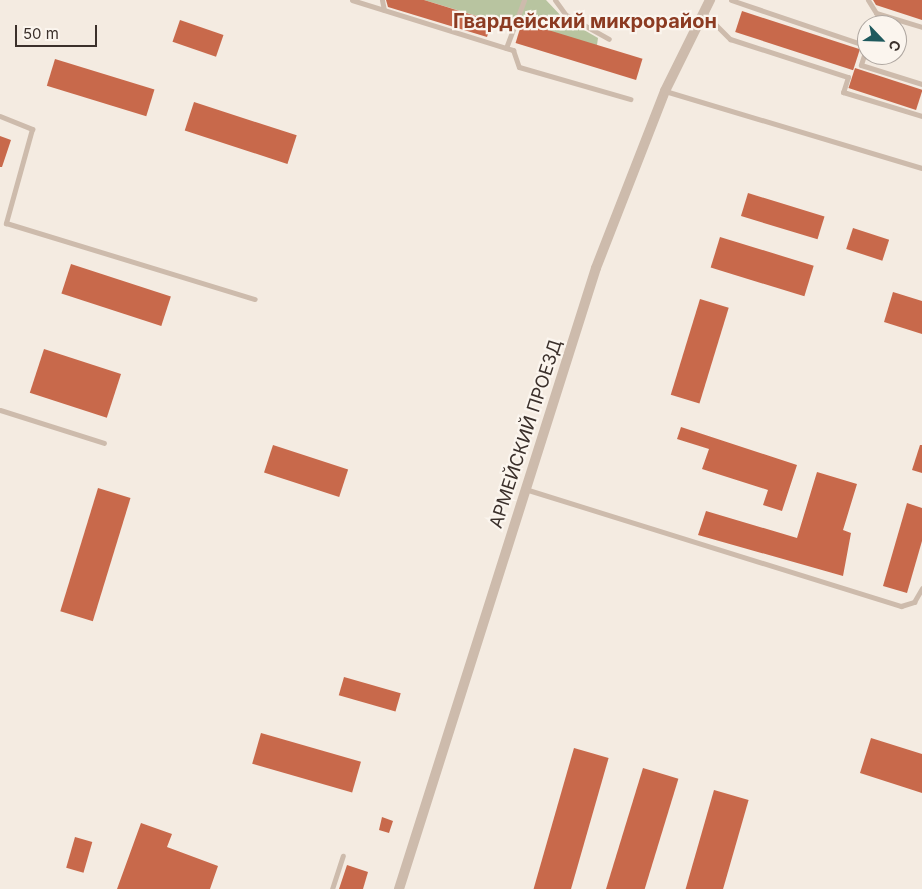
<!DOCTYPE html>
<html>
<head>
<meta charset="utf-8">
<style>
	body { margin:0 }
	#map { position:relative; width:922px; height:889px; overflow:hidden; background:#f4ebe1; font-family:Inter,sans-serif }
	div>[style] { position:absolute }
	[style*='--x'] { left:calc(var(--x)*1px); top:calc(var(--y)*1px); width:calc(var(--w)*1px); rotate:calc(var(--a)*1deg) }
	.green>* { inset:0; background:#b8c4a0 }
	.building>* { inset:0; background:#c8694b; transform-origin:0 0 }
	.lane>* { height:5px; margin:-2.5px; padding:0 2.5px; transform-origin:2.5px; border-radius:2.5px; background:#cdbbac }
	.street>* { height:10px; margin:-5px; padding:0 5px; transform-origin:5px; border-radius:5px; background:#cdbbac }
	span { translate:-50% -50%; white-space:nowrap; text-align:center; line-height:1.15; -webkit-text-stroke:4.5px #fbf5ee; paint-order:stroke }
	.street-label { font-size:18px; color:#3b302b }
	.quarter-label { font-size:20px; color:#8c3b22; font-weight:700 }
	.north { position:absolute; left:857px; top:15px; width:50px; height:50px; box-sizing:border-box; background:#fbf5ee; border:1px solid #aea6a0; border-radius:50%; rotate:114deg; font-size:14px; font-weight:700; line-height:20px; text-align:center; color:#3b302b }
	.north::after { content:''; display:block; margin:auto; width:18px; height:22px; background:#1f5a5e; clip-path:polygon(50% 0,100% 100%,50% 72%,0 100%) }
	.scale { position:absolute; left:15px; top:25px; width:82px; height:22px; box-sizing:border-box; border:2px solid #3b302b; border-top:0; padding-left:6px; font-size:15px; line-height:18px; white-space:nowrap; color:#3b302b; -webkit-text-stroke:4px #fbf5ee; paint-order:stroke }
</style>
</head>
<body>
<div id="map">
	<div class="green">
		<i style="clip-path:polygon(424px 0,546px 0,563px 18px,598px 38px,596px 52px)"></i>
	</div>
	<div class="building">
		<i style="clip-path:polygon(386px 0,424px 0,492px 21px,487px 37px,388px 7px)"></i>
		<i style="clip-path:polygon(873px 0,922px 0,922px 20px,876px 5px)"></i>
		<i style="left:742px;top:11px;width:124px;height:22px;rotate:18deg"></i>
		<i style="left:180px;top:20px;width:46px;height:23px;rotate:19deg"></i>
		<i style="left:522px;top:22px;width:126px;height:22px;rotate:17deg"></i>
		<i style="left:55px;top:59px;width:104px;height:28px;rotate:17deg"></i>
		<i style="left:855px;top:68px;width:71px;height:21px;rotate:18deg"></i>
		<i style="left:194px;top:102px;width:108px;height:30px;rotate:18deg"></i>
		<i style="clip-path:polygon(0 136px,11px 140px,2px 167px,0 167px)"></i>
		<i style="left:748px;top:193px;width:80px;height:24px;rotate:17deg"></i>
		<i style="left:853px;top:228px;width:38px;height:22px;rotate:18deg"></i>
		<i style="left:720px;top:237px;width:98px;height:32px;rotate:17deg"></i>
		<i style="left:71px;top:264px;width:105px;height:31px;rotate:18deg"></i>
		<i style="clip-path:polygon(893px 292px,922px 301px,922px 334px,884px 322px)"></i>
		<i style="left:700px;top:299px;width:30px;height:100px;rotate:17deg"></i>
		<i style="left:44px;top:349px;width:81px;height:46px;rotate:18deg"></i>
		<i style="clip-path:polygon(681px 427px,797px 465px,782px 511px,763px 505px,768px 490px,702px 469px,709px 449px,677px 439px)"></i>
		<i style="left:273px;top:445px;width:79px;height:29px;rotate:18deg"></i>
		<i style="clip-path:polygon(920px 445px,922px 445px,922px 473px,912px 470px)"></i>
		<i style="clip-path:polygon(817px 472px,857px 484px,843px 530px,851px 533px,843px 576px,698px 535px,706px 511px,797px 538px)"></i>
		<i style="left:98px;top:488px;width:34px;height:129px;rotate:17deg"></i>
		<i style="clip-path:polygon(907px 503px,922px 508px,922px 541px,907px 593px,883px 586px)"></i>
		<i style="left:344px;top:677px;width:59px;height:19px;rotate:16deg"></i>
		<i style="left:261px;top:733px;width:104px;height:32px;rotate:16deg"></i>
		<i style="clip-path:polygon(871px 738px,922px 754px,922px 793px,860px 773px)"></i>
		<i style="left:574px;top:748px;width:36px;height:147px;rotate:16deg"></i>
		<i style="left:643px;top:768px;width:37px;height:127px;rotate:17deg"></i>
		<i style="left:714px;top:790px;width:36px;height:103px;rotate:16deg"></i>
		<i style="clip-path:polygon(382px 817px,393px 821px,389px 833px,379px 830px)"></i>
		<i style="clip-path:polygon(141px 823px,172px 834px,167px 847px,218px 866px,210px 889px,117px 889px)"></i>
		<i style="left:75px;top:837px;width:18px;height:32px;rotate:16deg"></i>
		<i style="clip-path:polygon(347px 865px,368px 872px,363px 889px,339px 889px)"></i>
	</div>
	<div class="lane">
		<i style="--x:352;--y:0;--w:169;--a:17.3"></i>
		<i style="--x:513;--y:50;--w:18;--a:71"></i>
		<i style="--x:519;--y:67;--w:116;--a:16.1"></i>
		<i style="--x:382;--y:0;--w:10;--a:79"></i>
		<i style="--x:555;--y:0;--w:19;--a:54"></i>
		<i style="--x:566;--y:15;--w:49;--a:29.2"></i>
		<i style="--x:731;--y:0;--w:144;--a:18.7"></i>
		<i style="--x:867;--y:46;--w:20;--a:108"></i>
		<i style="--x:861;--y:65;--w:64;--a:17.3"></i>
		<i style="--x:868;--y:0;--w:15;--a:58"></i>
		<i style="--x:876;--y:13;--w:48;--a:16.9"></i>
		<i style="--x:704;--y:13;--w:37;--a:45"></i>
		<i style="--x:730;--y:39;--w:124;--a:17.9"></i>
		<i style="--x:848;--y:77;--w:16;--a:108"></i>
		<i style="--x:843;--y:92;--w:83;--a:16.9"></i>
		<i style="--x:506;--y:48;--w:51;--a:-69.4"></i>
		<i style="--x:665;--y:91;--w:268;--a:16.7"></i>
		<i style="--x:0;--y:116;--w:35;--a:22"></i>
		<i style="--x:32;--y:129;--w:98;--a:105.5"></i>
		<i style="--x:6;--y:223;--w:260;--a:17"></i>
		<i style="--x:0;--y:410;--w:109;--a:17.6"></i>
		<i style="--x:525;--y:489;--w:394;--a:17.3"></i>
		<i style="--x:901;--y:606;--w:14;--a:-17"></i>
		<i style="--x:914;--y:602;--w:16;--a:-60"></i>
		<i style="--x:332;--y:889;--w:35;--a:-72"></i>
	</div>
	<div class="street">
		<i style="--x:399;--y:889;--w:651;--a:-72.4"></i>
		<i style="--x:596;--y:268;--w:190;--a:-68.7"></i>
		<i style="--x:665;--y:91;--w:102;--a:-63.7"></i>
	</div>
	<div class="street-label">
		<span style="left:526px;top:434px;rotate:-72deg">АРМЕЙСКИЙ ПРОЕЗД</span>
	</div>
	<div class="quarter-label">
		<span style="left:585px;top:21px">Гвардейский микрорайон</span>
	</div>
	<div class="north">С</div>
	<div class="scale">50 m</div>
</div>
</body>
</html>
